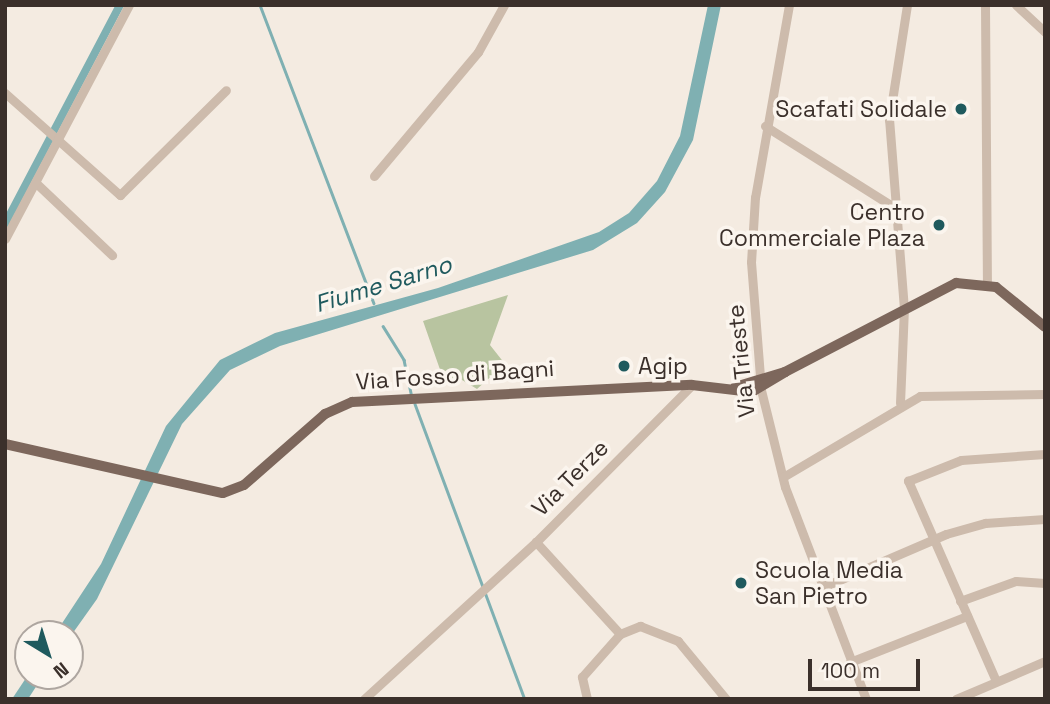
<!DOCTYPE html>
<html>
<head>
<meta charset="utf-8">
<style>
	body { margin:0 }
	#map { position:relative; width:1050px; height:704px; overflow:hidden; background:#f4ebe1; font-family:"Space Grotesk",sans-serif }
	div>[style] { position:absolute }
	[style*='--x'] { left:calc(var(--x)*1px); top:calc(var(--y)*1px); width:calc(var(--w)*1px); rotate:calc(var(--a)*1deg) }
	.green>* { inset:0; background:#b8c4a0 }
	.water>* { inset:0; background:#7fb0b2 }
	.stream>* { height:2.5px; margin:-1.25px; padding:0 1.25px; transform-origin:1.25px; border-radius:1.25px; background:#7fb0b2 }
	.canal>* { height:8px; margin:-4px; padding:0 4px; transform-origin:4px; border-radius:4px; background:#7fb0b2 }
	.minor>* { height:9px; margin:-4.5px; padding:0 4.5px; transform-origin:4.5px; border-radius:4.5px; background:#cdbbac }
	.major>* { height:10px; margin:-5px; padding:0 5px; transform-origin:5px; border-radius:5px; background:#7d675c }
	.dots>* { width:19px; height:19px; translate:-50% -50%; box-sizing:border-box; border:4px solid #fbf5ee; border-radius:50% }
	span { translate:-50% -50%; white-space:nowrap; text-align:center; line-height:1.15; -webkit-text-stroke:7px #fbf5ee; paint-order:stroke }
	.poi-label { font-size:23px; color:#3b302b }
	.right { translate:-100% -50%; text-align:right }
	.left { translate:0 -50%; text-align:left }
	.street-label { font-size:23px; color:#3b302b }
	.water-label { font-size:24px; color:#1f5a5e; font-style:italic }
	.frame { position:absolute; inset:0; border:7px solid #3b302b; pointer-events:none }
	.north { position:absolute; left:14px; top:620px; width:70px; height:70px; box-sizing:border-box; background:#fbf5ee; border:2px solid #aea6a0; border-radius:50%; rotate:142deg; font-size:19px; font-weight:700; line-height:28px; text-align:center; color:#3b302b }
	.north::after { content:''; display:block; margin:auto; width:24px; height:32px; background:#1f5a5e; clip-path:polygon(50% 0,100% 100%,50% 72%,0 100%) }
	.scale { position:absolute; left:808px; top:659px; width:112px; height:32px; box-sizing:border-box; border:4px solid #3b302b; border-top:0; padding-left:9px; font-size:21px; line-height:24px; white-space:nowrap; color:#3b302b; -webkit-text-stroke:5px #fbf5ee; paint-order:stroke }
</style>
</head>
<body>
<div id="map">
	<div class="green">
		<i style="clip-path:polygon(508px 295px,490px 345px,505px 364px,477px 389px,462px 380px,444px 381px,423px 321px)"></i>
	</div>
	<div class="water">
		<i style="clip-path:polygon(708px 5px,721px 5px,693px 140px,665px 192px,637px 223px,593px 250px,280px 346px,230px 370px,182px 424px,97px 599px,70px 637px,55px 634px,101px 564px,166px 426px,220px 360px,275px 333px,438px 288px,599px 232px,629px 213px,657px 181px,680px 136px)"></i>
		<i style="clip-path:polygon(28px 675px,43px 676px,28px 699px,12px 699px)"></i>
	</div>
	<div class="stream">
		<i style="--x:260;--y:5;--w:319;--a:69.1"></i>
		<i style="--x:383;--y:326;--w:40;--a:58"></i>
		<i style="--x:404;--y:360;--w:35;--a:78"></i>
		<i style="--x:415;--y:404;--w:315;--a:69.6"></i>
	</div>
	<div class="canal">
		<i style="--x:5;--y:224;--w:247;--a:-62.3"></i>
	</div>
	<div class="minor">
		<i style="--x:789;--y:5;--w:195;--a:100"></i>
		<i style="--x:755;--y:197;--w:65;--a:93.5"></i>
		<i style="--x:751;--y:262;--w:128;--a:85.5"></i>
		<i style="--x:761;--y:390;--w:100;--a:76.1"></i>
		<i style="--x:785;--y:487;--w:227;--a:69.1"></i>
		<i style="--x:985;--y:5;--w:278;--a:89.6"></i>
		<i style="--x:1016;--y:5;--w:40;--a:43"></i>
		<i style="--x:5;--y:93;--w:154;--a:41.6"></i>
		<i style="--x:120;--y:195;--w:149;--a:-44.7"></i>
		<i style="--x:765;--y:126;--w:150;--a:32.2"></i>
		<i style="--x:374;--y:176;--w:162;--a:-50"></i>
		<i style="--x:478;--y:52;--w:54;--a:-61"></i>
		<i style="--x:36;--y:183;--w:105;--a:43.5"></i>
		<i style="--x:5;--y:239;--w:265;--a:-62.1"></i>
		<i style="--x:900;--y:403;--w:94;--a:-87.6"></i>
		<i style="--x:904;--y:309;--w:190;--a:-94.5"></i>
		<i style="--x:889;--y:120;--w:116;--a:-81.1"></i>
		<i style="--x:783;--y:477;--w:159;--a:-30.6"></i>
		<i style="--x:920;--y:396;--w:125;--a:-0.9"></i>
		<i style="--x:823;--y:587;--w:134;--a:-23.3"></i>
		<i style="--x:946;--y:534;--w:41;--a:-15.8"></i>
		<i style="--x:985;--y:523;--w:60;--a:-3.8"></i>
		<i style="--x:960;--y:601;--w:59;--a:-19.7"></i>
		<i style="--x:1016;--y:581;--w:29;--a:4"></i>
		<i style="--x:620;--y:634;--w:125;--a:-132.4"></i>
		<i style="--x:536;--y:542;--w:221;--a:-45.2"></i>
		<i style="--x:850;--y:662;--w:126;--a:-21.5"></i>
		<i style="--x:996;--y:681;--w:219;--a:-113.7"></i>
		<i style="--x:908;--y:481;--w:57;--a:-21.6"></i>
		<i style="--x:961;--y:460;--w:84;--a:-4.1"></i>
		<i style="--x:364;--y:699;--w:233;--a:-42.4"></i>
		<i style="--x:587;--y:699;--w:23;--a:-103"></i>
		<i style="--x:582;--y:677;--w:57;--a:-48.5"></i>
		<i style="--x:620;--y:634;--w:22;--a:-22"></i>
		<i style="--x:640;--y:626;--w:41;--a:21.5"></i>
		<i style="--x:678;--y:641;--w:75;--a:50.4"></i>
		<i style="--x:956;--y:699;--w:97;--a:-23.1"></i>
	</div>
	<div class="major">
		<i style="--x:735;--y:387;--w:52;--a:-16.7"></i>
		<i style="--x:785;--y:372;--w:193;--a:-27.5"></i>
		<i style="--x:956;--y:283;--w:40;--a:5.7"></i>
		<i style="--x:996;--y:287;--w:63;--a:39.2"></i>
		<i style="--x:5;--y:444;--w:223;--a:12.7"></i>
		<i style="--x:223;--y:493;--w:22;--a:-21"></i>
		<i style="--x:244;--y:485;--w:108;--a:-41.2"></i>
		<i style="--x:325;--y:414;--w:30;--a:-24"></i>
		<i style="--x:352;--y:402;--w:340;--a:-2.9"></i>
		<i style="--x:692;--y:385;--w:60;--a:6.7"></i>
		<i style="--x:752;--y:392;--w:39;--a:-31"></i>
	</div>
	<div class="dots">
		<i style="left:961px;top:109px;background:#1f5a5e"></i>
		<i style="left:939px;top:225px;background:#1f5a5e"></i>
		<i style="left:624px;top:366px;background:#1f5a5e"></i>
		<i style="left:741px;top:583px;background:#1f5a5e"></i>
	</div>
	<div class="poi-label">
		<span class="right" style="left:947px;top:109px">Scafati Solidale</span>
		<span class="right" style="left:925px;top:225px">Centro<br>Commerciale Plaza</span>
		<span class="left" style="left:638px;top:366px">Agip</span>
		<span class="left" style="left:755px;top:583px">Scuola Media<br>San Pietro</span>
	</div>
	<div class="street-label">
		<span style="left:741px;top:361px;rotate:-96deg">Via Trieste</span>
		<span style="left:455px;top:375px;rotate:-4deg">Via Fosso di Bagni</span>
		<span style="left:570px;top:478px;rotate:-45deg">Via Terze</span>
	</div>
	<div class="water-label">
		<span style="left:383px;top:284px;rotate:-17deg">Fiume Sarno</span>
	</div>
	<div class="frame"></div>
	<div class="north">N</div>
	<div class="scale">100 m</div>
</div>
</body>
</html>
